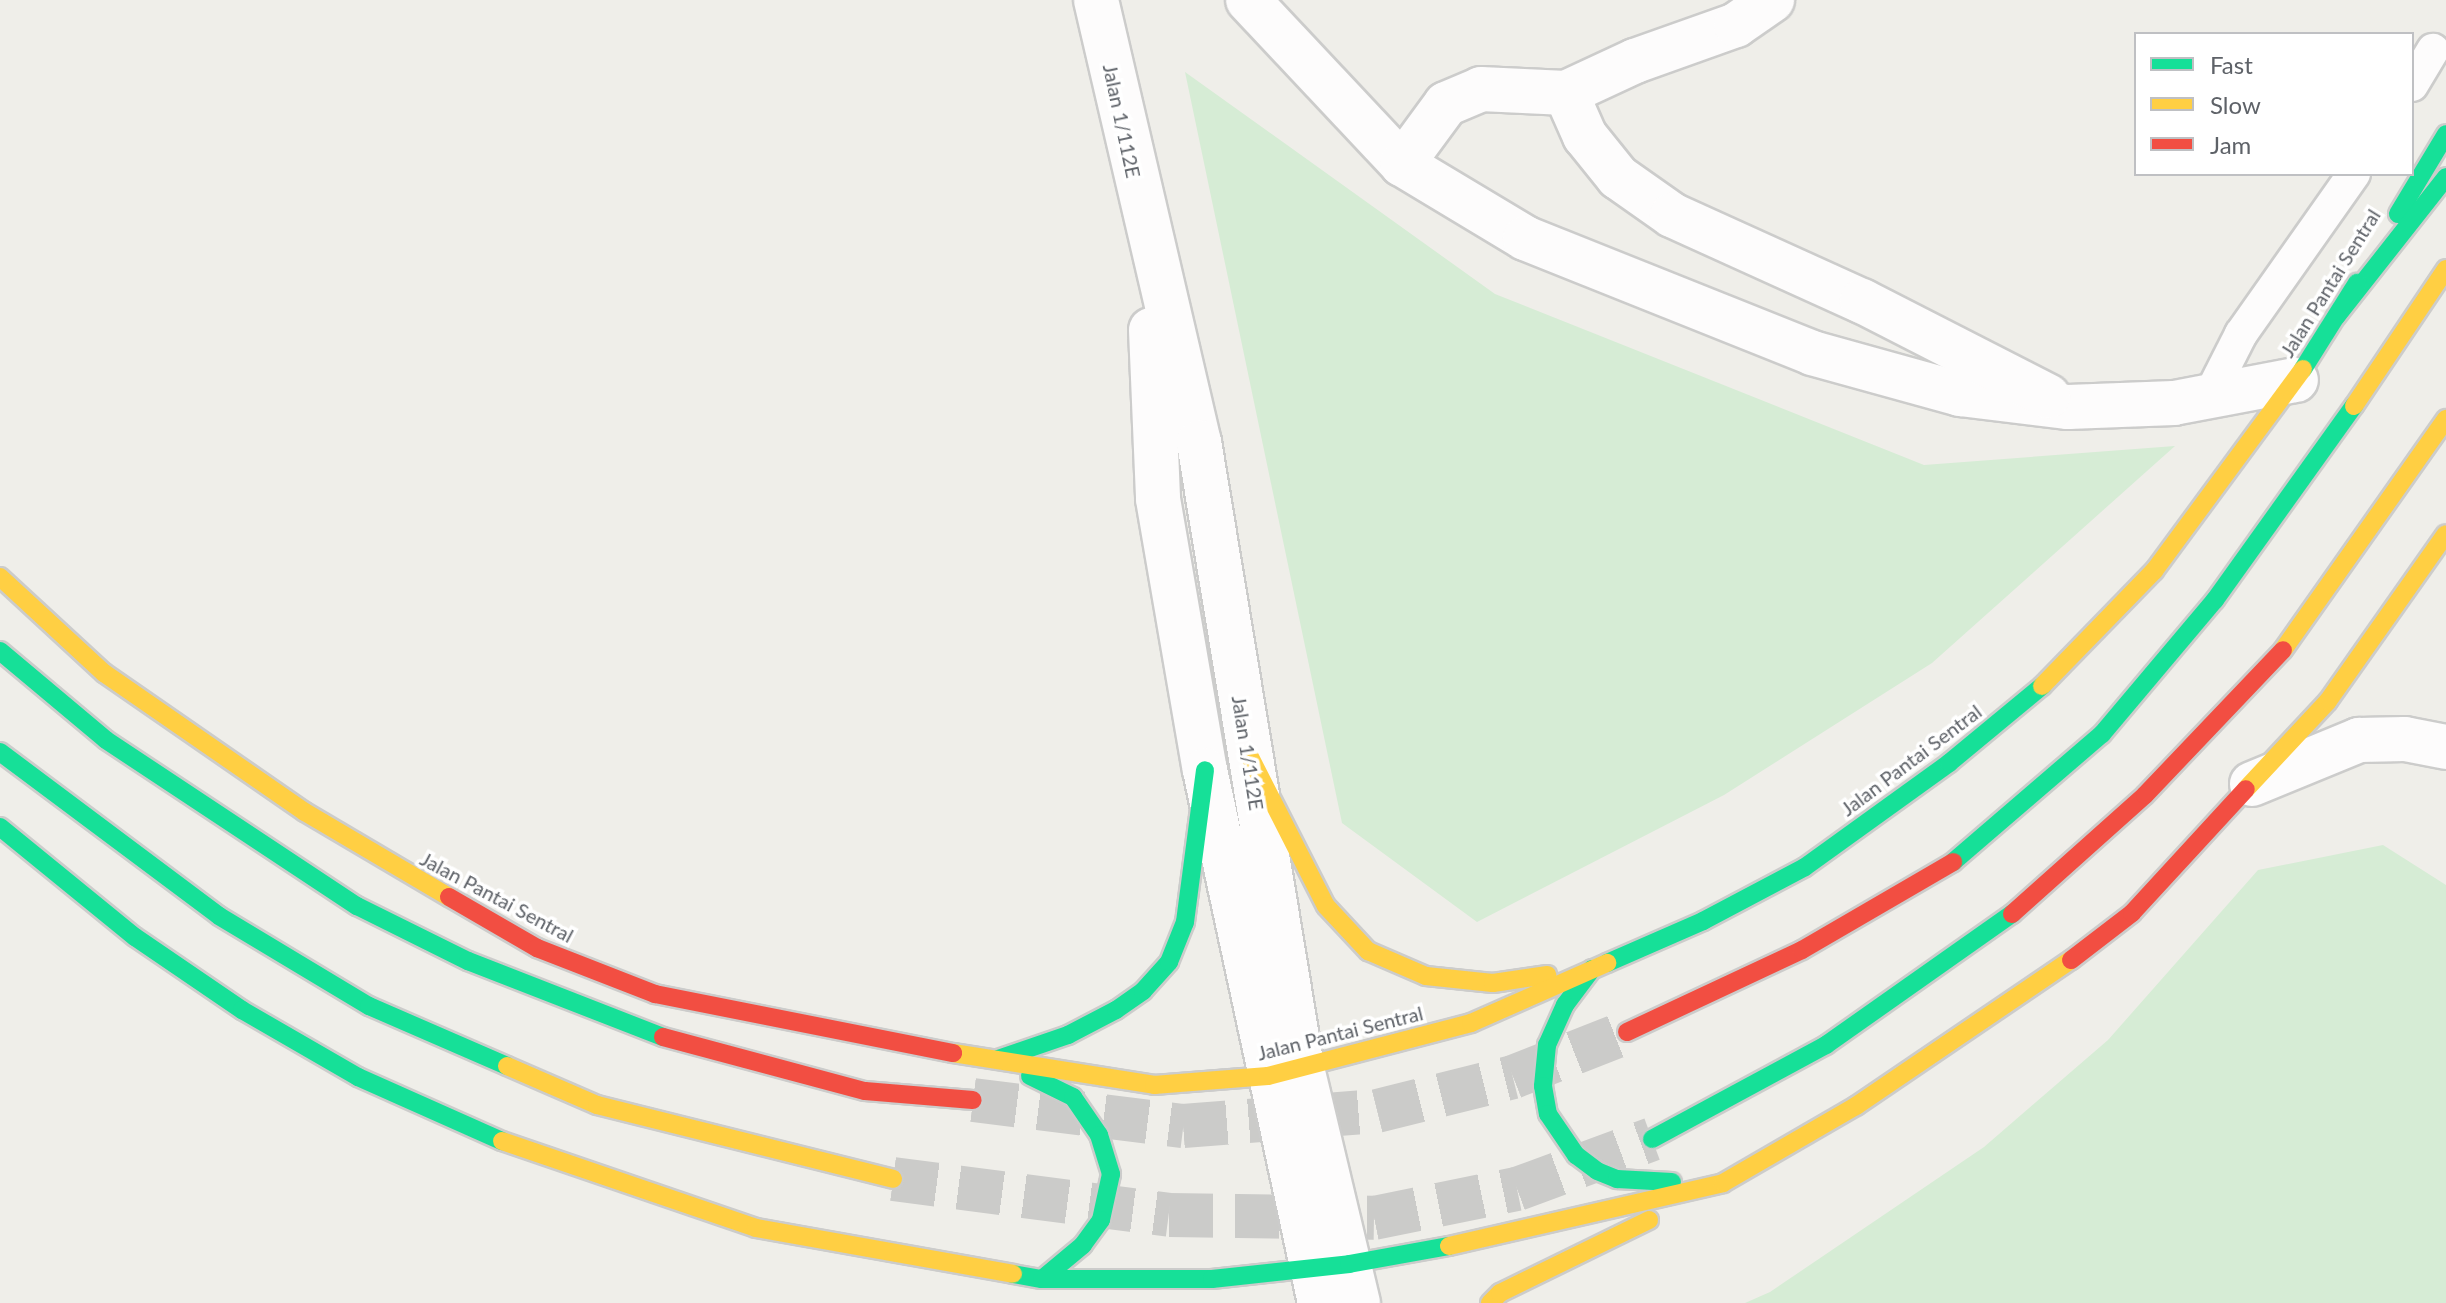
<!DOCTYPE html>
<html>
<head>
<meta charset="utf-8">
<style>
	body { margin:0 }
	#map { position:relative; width:2446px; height:1303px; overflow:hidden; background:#efeee9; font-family:Lato,sans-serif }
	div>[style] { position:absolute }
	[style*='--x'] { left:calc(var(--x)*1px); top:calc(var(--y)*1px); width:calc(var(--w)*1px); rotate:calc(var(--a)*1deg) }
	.green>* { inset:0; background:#d6ecd5 }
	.highway-tunnel>* { height:44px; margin-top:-22px; transform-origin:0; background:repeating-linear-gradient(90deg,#cbcbc9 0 44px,transparent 0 66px) }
	.roads { filter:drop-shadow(2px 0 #cccccb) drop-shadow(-2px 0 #cccccb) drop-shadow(0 2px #cccccb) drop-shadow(0 -2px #cccccb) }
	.lane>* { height:32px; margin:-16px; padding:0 16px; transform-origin:16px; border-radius:16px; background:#fdfcfc }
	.street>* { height:44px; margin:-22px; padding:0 22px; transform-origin:22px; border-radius:22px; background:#fdfcfc }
	.fast>* { height:18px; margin:-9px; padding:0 9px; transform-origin:9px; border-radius:9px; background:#16e098 }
	.slow>* { height:18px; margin:-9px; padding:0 9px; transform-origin:9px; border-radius:9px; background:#ffcf43 }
	.jam>* { height:18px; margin:-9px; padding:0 9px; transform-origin:9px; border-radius:9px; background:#f24e42 }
	span { translate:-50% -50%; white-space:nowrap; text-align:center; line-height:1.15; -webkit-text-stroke:7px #fff; paint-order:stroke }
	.street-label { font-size:20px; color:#5e6268 }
	.legend { position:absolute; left:2134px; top:32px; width:280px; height:144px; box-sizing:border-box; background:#fff; border:2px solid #bfc0c3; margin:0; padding:10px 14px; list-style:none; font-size:24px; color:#5e6268 }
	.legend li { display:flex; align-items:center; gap:16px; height:40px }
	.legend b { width:40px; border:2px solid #bfc0c3 }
</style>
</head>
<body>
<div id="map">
	<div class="green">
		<i style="clip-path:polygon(1185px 72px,1495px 294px,1924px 465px,2175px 446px,1932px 663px,1724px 795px,1477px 922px,1342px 823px)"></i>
		<i style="clip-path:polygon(2383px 845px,2446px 885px,2446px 1303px,1745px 1303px,1770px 1292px,1984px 1147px,2108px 1040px,2258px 870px)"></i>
	</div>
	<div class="highway-tunnel">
		<i style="--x:973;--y:1100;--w:212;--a:7.1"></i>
		<i style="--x:1183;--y:1126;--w:195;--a:-4.4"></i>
		<i style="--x:1377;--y:1111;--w:140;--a:-14"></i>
		<i style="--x:1513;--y:1077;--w:123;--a:-21.5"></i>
		<i style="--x:893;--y:1179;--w:278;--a:7.4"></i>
		<i style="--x:1169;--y:1215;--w:205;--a:0.8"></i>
		<i style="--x:1374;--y:1218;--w:146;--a:-11.5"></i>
		<i style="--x:1517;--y:1189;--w:144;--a:-20.3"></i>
	</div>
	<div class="roads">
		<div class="lane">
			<i style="--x:2412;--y:85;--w:41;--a:-59"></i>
			<i style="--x:2209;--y:397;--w:71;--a:-63.1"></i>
			<i style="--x:2241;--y:334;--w:196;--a:-54.8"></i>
		</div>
		<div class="street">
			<i style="--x:1096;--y:0;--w:454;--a:76.9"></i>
			<i style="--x:1199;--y:442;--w:634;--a:80.66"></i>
			<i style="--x:1302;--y:1068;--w:242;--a:76.6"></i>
			<i style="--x:1248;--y:0;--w:225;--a:46.8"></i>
			<i style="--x:1402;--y:164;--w:144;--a:31"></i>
			<i style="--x:1525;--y:238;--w:309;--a:21.8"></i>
			<i style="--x:1812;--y:353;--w:154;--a:15.5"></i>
			<i style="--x:1960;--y:394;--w:109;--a:6.9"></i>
			<i style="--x:2068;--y:407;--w:106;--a:-2.2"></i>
			<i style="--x:2174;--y:403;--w:124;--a:-10.7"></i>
			<i style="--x:1566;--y:93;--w:47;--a:66.2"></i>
			<i style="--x:1585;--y:136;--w:53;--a:51.2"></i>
			<i style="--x:1618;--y:177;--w:66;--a:35.1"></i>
			<i style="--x:1672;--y:215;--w:209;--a:24.4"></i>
			<i style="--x:1862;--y:301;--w:209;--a:27.1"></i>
			<i style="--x:1402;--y:164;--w:74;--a:-53.7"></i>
			<i style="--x:1446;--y:104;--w:38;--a:-23"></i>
			<i style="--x:1481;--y:89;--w:85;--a:2.7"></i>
			<i style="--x:1566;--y:93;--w:76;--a:-24.9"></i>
			<i style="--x:1635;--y:61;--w:107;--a:-19.6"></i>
			<i style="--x:1736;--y:25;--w:44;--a:-34.8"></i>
			<i style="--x:1151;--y:330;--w:169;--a:87.6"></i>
			<i style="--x:1158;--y:499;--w:275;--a:80.2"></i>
			<i style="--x:1205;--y:770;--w:545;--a:77.82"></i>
			<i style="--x:2252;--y:784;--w:116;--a:-22.4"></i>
			<i style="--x:2359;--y:740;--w:46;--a:-1.2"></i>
			<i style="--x:2405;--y:739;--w:42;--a:11"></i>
		</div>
		<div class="fast">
			<i style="--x:2398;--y:214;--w:93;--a:-59"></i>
			<i style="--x:2336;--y:317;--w:178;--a:-51.8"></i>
			<i style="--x:2303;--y:369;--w:102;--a:-57.9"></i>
			<i style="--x:0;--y:651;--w:138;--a:40"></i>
			<i style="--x:106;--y:740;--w:301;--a:33.5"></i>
			<i style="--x:357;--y:906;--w:124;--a:26.4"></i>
			<i style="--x:468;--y:961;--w:209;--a:21.3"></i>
			<i style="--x:0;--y:752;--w:274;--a:36.8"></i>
			<i style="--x:219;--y:916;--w:175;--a:31"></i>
			<i style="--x:369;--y:1006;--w:150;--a:23.5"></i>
			<i style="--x:0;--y:827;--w:174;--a:39.2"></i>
			<i style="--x:135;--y:937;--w:130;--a:34.3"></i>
			<i style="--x:242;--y:1010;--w:134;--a:30"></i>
			<i style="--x:358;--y:1077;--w:158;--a:24"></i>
			<i style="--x:1953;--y:862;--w:196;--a:-40.7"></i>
			<i style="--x:2102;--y:734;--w:175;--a:-49.9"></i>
			<i style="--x:2215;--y:600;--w:239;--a:-54.4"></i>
			<i style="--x:1607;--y:963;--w:105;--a:-23.6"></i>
			<i style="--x:1703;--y:921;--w:115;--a:-27.9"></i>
			<i style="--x:1805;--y:867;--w:178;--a:-35.8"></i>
			<i style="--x:1949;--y:763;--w:121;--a:-39.6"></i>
			<i style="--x:1592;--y:969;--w:45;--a:126.9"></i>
			<i style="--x:1565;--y:1005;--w:44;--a:114.2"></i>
			<i style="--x:1547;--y:1045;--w:41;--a:95.6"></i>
			<i style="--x:1543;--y:1086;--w:28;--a:80"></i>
			<i style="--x:1548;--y:1114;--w:50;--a:55.7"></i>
			<i style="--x:1576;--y:1155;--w:26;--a:37"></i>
			<i style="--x:1597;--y:1171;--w:22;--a:22"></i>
			<i style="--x:1617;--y:1179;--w:55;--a:3.1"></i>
			<i style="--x:998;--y:1059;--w:74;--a:-18.9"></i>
			<i style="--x:1068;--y:1035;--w:54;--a:-27.5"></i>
			<i style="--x:1116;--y:1010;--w:33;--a:-35"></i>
			<i style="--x:1143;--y:991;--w:39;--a:-48"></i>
			<i style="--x:1169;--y:962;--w:43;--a:-68.2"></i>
			<i style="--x:1185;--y:922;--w:153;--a:-82.5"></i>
			<i style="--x:1030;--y:1076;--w:48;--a:26"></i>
			<i style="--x:1073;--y:1097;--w:46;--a:55.6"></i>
			<i style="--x:1099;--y:1135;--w:41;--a:72.9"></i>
			<i style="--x:1111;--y:1174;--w:47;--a:102.3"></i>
			<i style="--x:1101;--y:1220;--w:31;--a:126"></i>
			<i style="--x:1083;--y:1245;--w:53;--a:140.3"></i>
			<i style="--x:1652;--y:1139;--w:198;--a:-28.4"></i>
			<i style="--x:1826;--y:1045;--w:228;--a:-35.2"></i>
			<i style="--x:1013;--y:1274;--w:29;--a:10"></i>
			<i style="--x:1042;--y:1279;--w:170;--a:0"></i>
			<i style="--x:1212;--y:1279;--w:138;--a:-6.2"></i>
			<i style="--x:1349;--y:1264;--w:102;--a:-10.2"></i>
		</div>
		<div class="slow">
			<i style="--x:2354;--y:406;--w:165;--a:-56.1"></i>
			<i style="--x:0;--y:577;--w:142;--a:42.7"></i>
			<i style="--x:104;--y:673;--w:244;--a:34.7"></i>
			<i style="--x:305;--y:812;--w:167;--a:30.6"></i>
			<i style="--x:2283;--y:650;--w:283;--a:-54.8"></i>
			<i style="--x:2042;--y:686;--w:161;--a:-45.8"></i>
			<i style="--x:2154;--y:571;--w:251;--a:-53.6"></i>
			<i style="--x:1249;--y:755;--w:169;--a:63"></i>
			<i style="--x:1326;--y:906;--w:62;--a:47"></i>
			<i style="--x:1368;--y:951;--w:63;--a:23.3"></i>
			<i style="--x:1426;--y:976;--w:67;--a:6"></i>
			<i style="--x:1493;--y:983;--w:55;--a:-8.4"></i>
			<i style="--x:2246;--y:789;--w:120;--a:-47"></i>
			<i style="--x:2328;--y:701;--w:204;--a:-54.8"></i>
			<i style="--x:953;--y:1053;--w:204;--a:9"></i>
			<i style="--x:1154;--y:1085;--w:114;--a:-4.5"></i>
			<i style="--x:1268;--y:1076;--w:210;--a:-14.6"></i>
			<i style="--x:1471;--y:1023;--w:149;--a:-23.8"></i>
			<i style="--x:507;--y:1066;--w:98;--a:23.4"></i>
			<i style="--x:597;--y:1105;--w:305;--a:14"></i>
			<i style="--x:502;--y:1141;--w:268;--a:18.9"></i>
			<i style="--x:756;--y:1228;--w:261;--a:10.1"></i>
			<i style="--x:1449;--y:1246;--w:281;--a:-12.9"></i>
			<i style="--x:1723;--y:1183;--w:154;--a:-30.1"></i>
			<i style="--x:1856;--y:1106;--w:260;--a:-34.2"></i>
			<i style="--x:1490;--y:1303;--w:14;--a:-45"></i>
			<i style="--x:1500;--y:1293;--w:166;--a:-26.1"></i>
		</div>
		<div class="jam">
			<i style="--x:449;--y:897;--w:102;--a:30.1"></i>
			<i style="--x:537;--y:948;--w:127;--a:21.3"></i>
			<i style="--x:655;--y:994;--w:304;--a:11.2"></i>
			<i style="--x:2012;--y:914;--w:178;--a:-41.8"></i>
			<i style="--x:2145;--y:795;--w:200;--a:-46.4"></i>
			<i style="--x:2071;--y:960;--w:77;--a:-37.6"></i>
			<i style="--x:2132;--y:913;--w:168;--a:-47.4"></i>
			<i style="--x:1627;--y:1032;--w:193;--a:-25.1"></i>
			<i style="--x:1802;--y:950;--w:175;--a:-30.2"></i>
			<i style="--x:663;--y:1037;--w:209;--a:15"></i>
			<i style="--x:865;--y:1091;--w:108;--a:4.8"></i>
		</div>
	</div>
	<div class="street-label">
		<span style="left:1122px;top:121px;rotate:78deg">Jalan 1/112E</span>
		<span style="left:2330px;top:283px;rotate:-58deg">Jalan Pantai Sentral</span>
		<span style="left:1248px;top:753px;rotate:81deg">Jalan 1/112E</span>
		<span style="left:1911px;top:760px;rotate:-37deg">Jalan Pantai Sentral</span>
		<span style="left:497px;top:897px;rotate:28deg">Jalan Pantai Sentral</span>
		<span style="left:1340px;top:1033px;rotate:-14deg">Jalan Pantai Sentral</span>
	</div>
	<ul class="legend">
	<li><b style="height:10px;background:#16e098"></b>Fast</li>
	<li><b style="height:10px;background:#ffcf43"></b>Slow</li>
	<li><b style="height:10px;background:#f24e42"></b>Jam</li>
	</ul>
</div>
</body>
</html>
